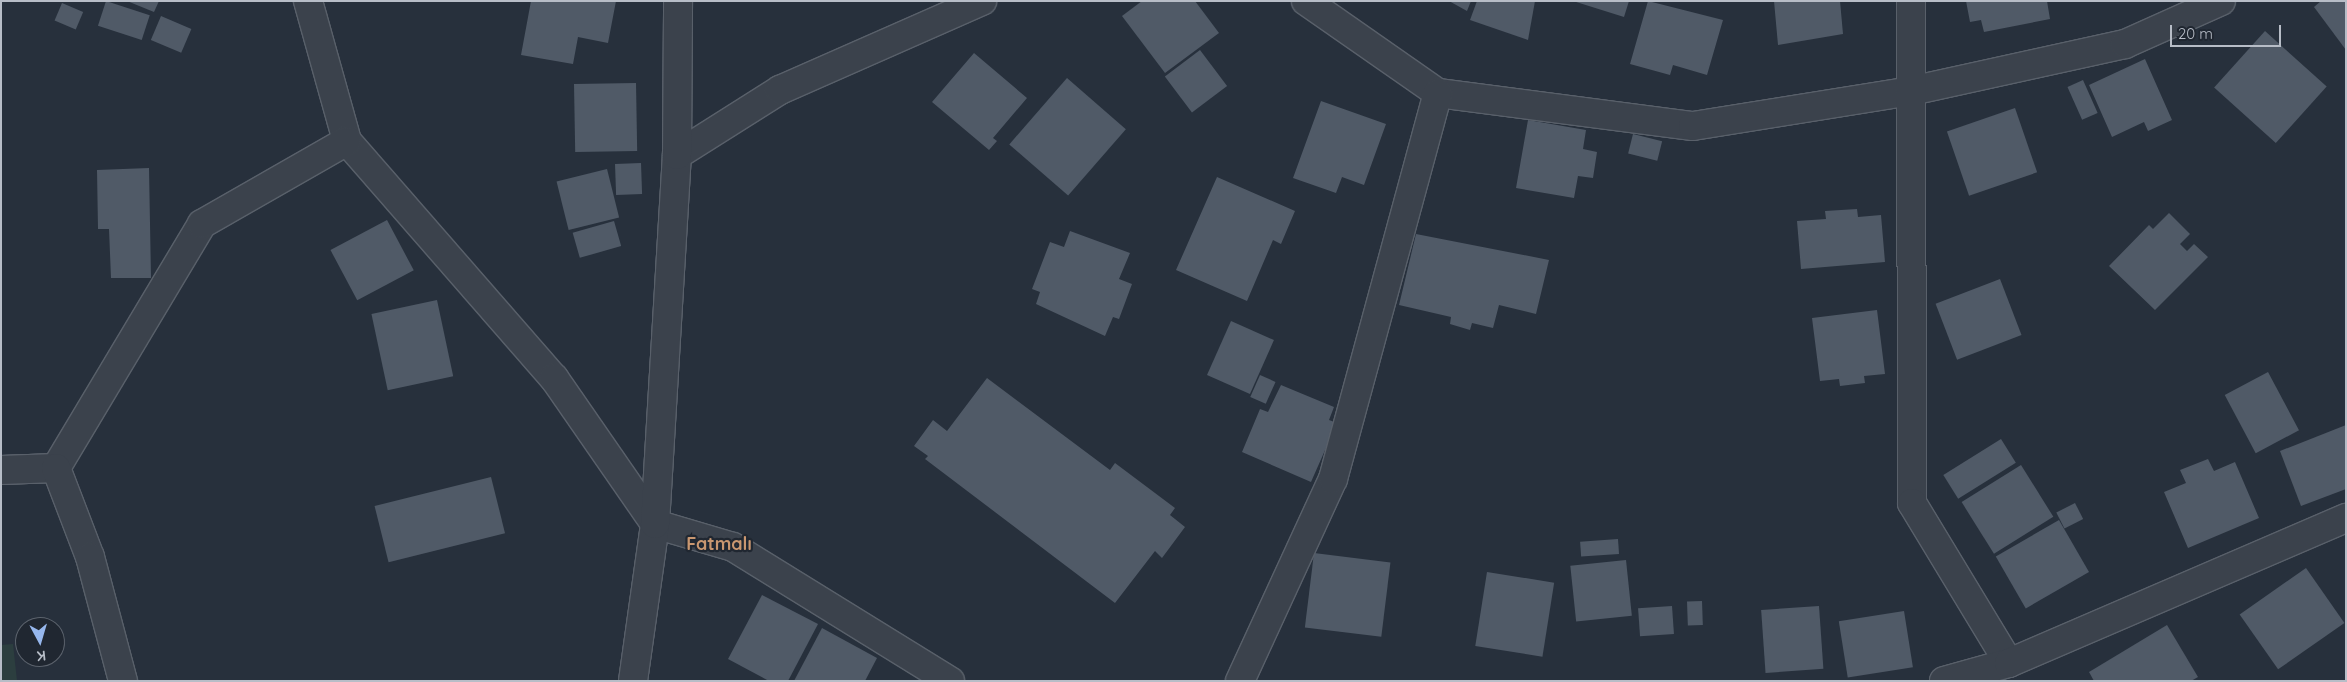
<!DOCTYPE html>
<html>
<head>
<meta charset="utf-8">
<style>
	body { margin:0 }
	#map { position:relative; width:2347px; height:682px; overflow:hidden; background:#27303c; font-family:Quicksand,sans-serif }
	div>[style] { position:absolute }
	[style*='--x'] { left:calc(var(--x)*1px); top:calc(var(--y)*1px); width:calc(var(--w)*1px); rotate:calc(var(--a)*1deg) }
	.green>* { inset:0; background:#2c3e3f }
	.building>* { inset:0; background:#505a67; transform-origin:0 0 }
	.roads { filter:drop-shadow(1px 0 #59606a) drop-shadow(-1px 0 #59606a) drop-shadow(0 1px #59606a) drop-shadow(0 -1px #59606a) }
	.minor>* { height:28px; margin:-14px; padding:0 14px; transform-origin:14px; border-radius:14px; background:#3b424c }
	.tertiary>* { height:28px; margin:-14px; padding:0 14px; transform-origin:14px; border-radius:14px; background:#3b424c }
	span { translate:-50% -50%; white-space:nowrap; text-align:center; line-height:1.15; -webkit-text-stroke:4.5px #202731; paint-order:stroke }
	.quarter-label { font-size:18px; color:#c99770; font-weight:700 }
	.frame { position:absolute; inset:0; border:2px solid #b7bdc7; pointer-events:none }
	.north { position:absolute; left:15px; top:617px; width:50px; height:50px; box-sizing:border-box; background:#202731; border:1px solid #5c636d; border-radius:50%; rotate:174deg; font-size:14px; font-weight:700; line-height:20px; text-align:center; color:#b7bdc7 }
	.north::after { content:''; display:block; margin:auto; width:18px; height:22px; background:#96b7ed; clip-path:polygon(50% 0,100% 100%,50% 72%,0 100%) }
	.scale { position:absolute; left:2170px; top:25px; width:111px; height:22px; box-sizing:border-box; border:2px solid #b7bdc7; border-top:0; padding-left:6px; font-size:15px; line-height:18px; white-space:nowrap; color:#b7bdc7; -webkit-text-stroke:4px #202731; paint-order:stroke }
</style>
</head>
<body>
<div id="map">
	<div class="green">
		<i style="clip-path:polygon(13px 644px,17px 681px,1px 681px,1px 645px)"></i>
	</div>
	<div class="building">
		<i style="left:106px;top:1px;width:46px;height:26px;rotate:18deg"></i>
		<i style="clip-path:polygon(127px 1px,159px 1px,154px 12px)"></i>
		<i style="clip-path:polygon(531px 1px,616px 1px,608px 43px,578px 37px,573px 64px,521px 55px)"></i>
		<i style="clip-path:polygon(1142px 1px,1195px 1px,1219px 33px,1165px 73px,1122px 16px)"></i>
		<i style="clip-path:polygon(1449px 1px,1471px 1px,1467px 11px)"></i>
		<i style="clip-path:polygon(1477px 1px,1535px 1px,1528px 40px,1470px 20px)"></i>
		<i style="clip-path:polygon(1573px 1px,1629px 1px,1624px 17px)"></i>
		<i style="clip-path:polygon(1648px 1px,1723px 20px,1707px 75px,1673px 65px,1670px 75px,1630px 64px)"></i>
		<i style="clip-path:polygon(1774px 1px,1840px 1px,1843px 34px,1778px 45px)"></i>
		<i style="clip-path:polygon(1966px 1px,2047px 1px,2050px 19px,1984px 32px,1981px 20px,1970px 22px)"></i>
		<i style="clip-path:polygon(2321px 1px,2346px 1px,2346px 50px,2314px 7px)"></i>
		<i style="left:62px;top:3px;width:23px;height:19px;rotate:23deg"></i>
		<i style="left:161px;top:16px;width:33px;height:26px;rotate:23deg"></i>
		<i style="left:2265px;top:31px;width:83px;height:76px;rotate:42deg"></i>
		<i style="left:1200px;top:50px;width:45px;height:44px;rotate:53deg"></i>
		<i style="clip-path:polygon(974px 53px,1027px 98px,993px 138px,997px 141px,989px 150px,932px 102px)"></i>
		<i style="clip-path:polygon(2145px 59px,2172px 120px,2148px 131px,2144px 122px,2112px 137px,2089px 85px)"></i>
		<i style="left:1067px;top:78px;width:78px;height:88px;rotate:41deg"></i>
		<i style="left:2083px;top:80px;width:36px;height:17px;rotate:66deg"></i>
		<i style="left:636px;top:83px;width:68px;height:62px;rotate:89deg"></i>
		<i style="clip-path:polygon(1321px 101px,1386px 124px,1364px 185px,1342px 177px,1336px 193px,1293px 178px)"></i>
		<i style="left:2015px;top:108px;width:68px;height:72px;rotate:71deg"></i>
		<i style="clip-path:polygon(1528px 120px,1586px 130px,1583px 149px,1597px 152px,1593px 178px,1578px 176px,1574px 198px,1516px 188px)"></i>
		<i style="left:1633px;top:134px;width:30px;height:20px;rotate:14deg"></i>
		<i style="left:641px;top:163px;width:31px;height:26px;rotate:88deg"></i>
		<i style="clip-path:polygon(149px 168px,151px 278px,111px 278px,109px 229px,98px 229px,97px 170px)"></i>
		<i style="left:607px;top:169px;width:50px;height:52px;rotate:76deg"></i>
		<i style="clip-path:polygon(1217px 177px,1295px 211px,1281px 244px,1273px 240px,1247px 301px,1176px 270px)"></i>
		<i style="clip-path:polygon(1857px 209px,1858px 217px,1881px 215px,1885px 262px,1801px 269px,1797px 221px,1826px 219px,1825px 211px)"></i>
		<i style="clip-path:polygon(2169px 213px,2190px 234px,2180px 244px,2187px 251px,2194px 244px,2208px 257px,2155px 310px,2109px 266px,2149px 225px,2153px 229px)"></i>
		<i style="left:387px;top:220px;width:57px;height:64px;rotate:62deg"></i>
		<i style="left:614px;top:221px;width:26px;height:43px;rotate:74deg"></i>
		<i style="clip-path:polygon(1070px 231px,1130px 253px,1119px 279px,1132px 284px,1119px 319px,1113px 317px,1105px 336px,1036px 304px,1040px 292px,1032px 289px,1050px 242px,1064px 247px)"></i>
		<i style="clip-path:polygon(1416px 234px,1549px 260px,1536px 314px,1499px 305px,1493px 328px,1472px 323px,1470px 330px,1450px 324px,1451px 317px,1399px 305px)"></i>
		<i style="left:2000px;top:279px;width:60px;height:69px;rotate:69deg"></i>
		<i style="left:437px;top:300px;width:78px;height:67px;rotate:78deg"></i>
		<i style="clip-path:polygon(1877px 310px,1885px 374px,1864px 376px,1865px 383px,1840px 386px,1839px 379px,1820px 381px,1812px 318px)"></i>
		<i style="left:1231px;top:321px;width:47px;height:59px;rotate:24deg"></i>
		<i style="left:2268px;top:372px;width:66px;height:49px;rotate:62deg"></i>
		<i style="left:1260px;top:375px;width:17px;height:24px;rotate:24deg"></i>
		<i style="clip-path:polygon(987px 378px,1110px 470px,1115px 463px,1175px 508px,1170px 515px,1185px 527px,1162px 558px,1155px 551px,1115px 603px,925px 459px,928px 456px,914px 446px,933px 420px,947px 431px)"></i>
		<i style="clip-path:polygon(1281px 385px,1334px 407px,1329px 420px,1337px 423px,1311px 482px,1242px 452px,1260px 409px,1268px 412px)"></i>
		<i style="clip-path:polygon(2346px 425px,2346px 489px,2301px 506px,2280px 451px)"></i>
		<i style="left:2001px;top:439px;width:28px;height:68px;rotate:58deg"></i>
		<i style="clip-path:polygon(2208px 459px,2214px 471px,2235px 462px,2259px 518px,2188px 548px,2164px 492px,2186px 483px,2180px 470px)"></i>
		<i style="left:2021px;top:465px;width:61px;height:70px;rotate:58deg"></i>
		<i style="left:491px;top:477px;width:58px;height:120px;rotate:76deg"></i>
		<i style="left:2075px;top:503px;width:18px;height:21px;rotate:63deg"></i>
		<i style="left:2059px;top:520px;width:60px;height:73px;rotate:60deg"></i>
		<i style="left:1618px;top:539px;width:15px;height:38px;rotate:86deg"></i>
		<i style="left:1314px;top:553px;width:77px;height:75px;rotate:7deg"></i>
		<i style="left:1626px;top:560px;width:56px;height:56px;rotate:84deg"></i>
		<i style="left:2306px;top:568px;width:67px;height:81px;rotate:55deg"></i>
		<i style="left:1487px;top:572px;width:68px;height:75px;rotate:9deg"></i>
		<i style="clip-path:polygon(762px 595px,818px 624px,788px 681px,769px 681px,728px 659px)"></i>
		<i style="left:1702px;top:601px;width:24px;height:15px;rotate:88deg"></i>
		<i style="left:1672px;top:606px;width:28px;height:34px;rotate:86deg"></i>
		<i style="left:1819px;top:606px;width:63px;height:58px;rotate:86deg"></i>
		<i style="left:1904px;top:611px;width:57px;height:66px;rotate:81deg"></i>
		<i style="clip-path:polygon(2167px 625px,2198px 677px,2191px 681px,2094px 681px,2089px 672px)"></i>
		<i style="clip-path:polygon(822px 628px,877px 658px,865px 681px,794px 681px)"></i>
	</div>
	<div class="roads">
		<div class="minor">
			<i style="--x:308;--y:1;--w:145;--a:74.4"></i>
			<i style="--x:347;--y:141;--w:315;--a:48.9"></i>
			<i style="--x:554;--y:378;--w:178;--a:55.3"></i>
			<i style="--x:1306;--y:1;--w:161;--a:34.9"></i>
			<i style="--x:1438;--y:93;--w:257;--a:7.4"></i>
			<i style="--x:1693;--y:126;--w:221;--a:-9.1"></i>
			<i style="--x:1911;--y:91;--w:219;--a:-12.4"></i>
			<i style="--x:2125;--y:44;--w:105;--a:-24.1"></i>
			<i style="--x:677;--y:155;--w:122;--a:-32.3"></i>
			<i style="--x:780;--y:90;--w:221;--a:-23.8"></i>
			<i style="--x:56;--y:468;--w:284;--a:-59.1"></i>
			<i style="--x:202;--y:224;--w:167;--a:-29.8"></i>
			<i style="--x:1;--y:470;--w:55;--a:-2.1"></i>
			<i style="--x:56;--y:468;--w:95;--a:69.1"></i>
			<i style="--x:90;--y:557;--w:128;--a:75.1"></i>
			<i style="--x:1240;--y:681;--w:222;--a:-65.3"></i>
			<i style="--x:1333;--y:479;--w:400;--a:-74.8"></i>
		</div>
		<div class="tertiary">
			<i style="--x:1911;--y:1;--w:502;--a:89.89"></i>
			<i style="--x:1912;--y:503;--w:187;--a:58.8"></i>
			<i style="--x:655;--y:524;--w:81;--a:16.4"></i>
			<i style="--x:733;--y:547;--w:255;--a:31.7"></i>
			<i style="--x:633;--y:681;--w:159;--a:-82"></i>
			<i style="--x:655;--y:524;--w:370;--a:-86.6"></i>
			<i style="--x:677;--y:155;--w:154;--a:-89.6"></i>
			<i style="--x:1944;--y:681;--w:67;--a:-15.5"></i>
			<i style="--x:2009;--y:663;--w:367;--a:-23.3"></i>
		</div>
	</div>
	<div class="quarter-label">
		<span style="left:719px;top:544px">Fatmalı</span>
	</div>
	<div class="frame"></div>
	<div class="north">K</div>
	<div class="scale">20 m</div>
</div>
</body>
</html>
